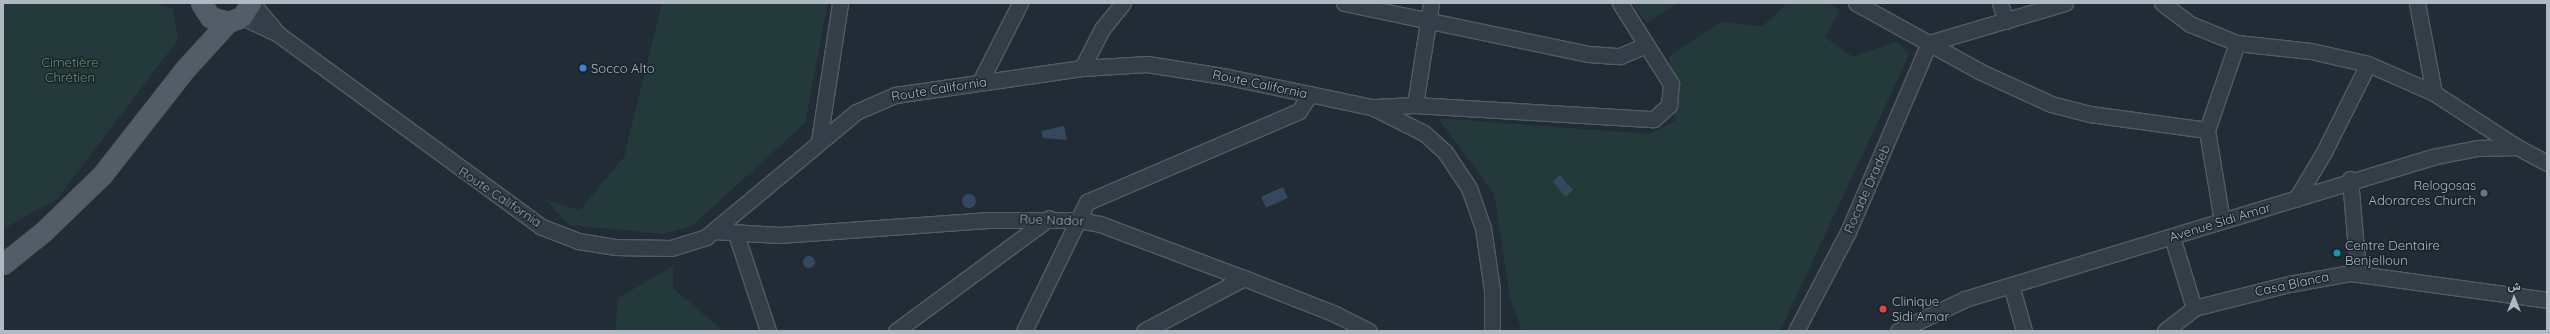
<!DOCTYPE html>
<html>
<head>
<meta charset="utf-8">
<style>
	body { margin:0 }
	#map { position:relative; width:2550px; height:334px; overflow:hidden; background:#212c37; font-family:Quicksand,Vazirmatn,sans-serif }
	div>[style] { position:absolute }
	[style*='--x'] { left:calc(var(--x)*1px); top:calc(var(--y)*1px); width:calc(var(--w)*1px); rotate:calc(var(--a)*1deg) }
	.green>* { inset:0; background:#243939 }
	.water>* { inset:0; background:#35495e; transform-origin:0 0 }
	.round { border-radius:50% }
	.roads { filter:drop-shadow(1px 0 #525c65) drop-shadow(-1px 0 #525c65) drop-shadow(0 1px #525c65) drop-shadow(0 -1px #525c65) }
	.minor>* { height:15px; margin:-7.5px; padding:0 7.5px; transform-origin:7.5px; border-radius:7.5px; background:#343e48 }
	.major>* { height:19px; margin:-9.5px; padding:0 9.5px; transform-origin:9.5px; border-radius:9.5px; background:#525d68 }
	.dots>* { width:11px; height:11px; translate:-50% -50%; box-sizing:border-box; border:2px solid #1a232c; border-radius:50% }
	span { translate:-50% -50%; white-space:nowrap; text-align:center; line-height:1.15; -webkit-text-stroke:3px #1a232c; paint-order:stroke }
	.park-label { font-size:13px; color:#67946d }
	.poi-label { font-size:13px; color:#afb9c4 }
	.left { translate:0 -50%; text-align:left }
	.right { translate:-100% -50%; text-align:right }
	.street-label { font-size:13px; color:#afb9c4 }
	.frame { position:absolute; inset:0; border:4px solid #afb9c4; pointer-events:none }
	.north { position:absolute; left:2494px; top:278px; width:40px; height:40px; -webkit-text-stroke:3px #1a232c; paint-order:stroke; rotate:0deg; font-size:11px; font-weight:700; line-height:16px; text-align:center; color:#afb9c4 }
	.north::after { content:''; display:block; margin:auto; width:14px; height:18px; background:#afb9c4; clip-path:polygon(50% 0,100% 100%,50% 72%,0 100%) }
</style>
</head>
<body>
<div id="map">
	<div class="green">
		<i style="clip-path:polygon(3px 3px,157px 3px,173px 8px,178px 40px,57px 199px,3px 229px)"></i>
		<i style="clip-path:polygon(662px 3px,828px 3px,805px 123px,692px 226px,663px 234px,569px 225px,546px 200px,580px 210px,624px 157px)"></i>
		<i style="clip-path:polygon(1632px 3px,1678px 3px,1647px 23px)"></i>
		<i style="clip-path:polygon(1787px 3px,1828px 3px,1840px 10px,1825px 37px,1853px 57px,1897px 41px,1909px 55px,1780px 331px,1522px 331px,1510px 297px,1494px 194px,1438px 118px,1649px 134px,1675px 121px,1669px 56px,1721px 22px,1763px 26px)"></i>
		<i style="clip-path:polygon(673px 266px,673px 288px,723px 331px,615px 331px,618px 298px)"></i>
	</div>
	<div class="water">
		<i style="clip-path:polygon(1064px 126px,1067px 140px,1043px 138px,1041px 131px)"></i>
		<i style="left:1560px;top:175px;width:20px;height:10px;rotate:49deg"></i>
		<i style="left:1283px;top:187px;width:12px;height:24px;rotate:66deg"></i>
		<i class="round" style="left:962px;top:194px;width:14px;height:14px"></i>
		<i class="round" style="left:803px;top:256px;width:12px;height:12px"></i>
	</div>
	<div class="roads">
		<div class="minor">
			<i style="--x:252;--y:3;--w:35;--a:50"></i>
			<i style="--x:1344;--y:3;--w:249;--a:11.8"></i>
			<i style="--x:1588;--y:54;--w:32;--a:4"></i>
			<i style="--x:1620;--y:56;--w:28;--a:-23"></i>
			<i style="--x:1856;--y:3;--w:141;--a:28.9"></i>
			<i style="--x:1979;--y:71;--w:79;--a:24.6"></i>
			<i style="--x:2051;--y:104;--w:40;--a:14.4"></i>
			<i style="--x:2090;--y:114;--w:118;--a:7.8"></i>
			<i style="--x:2000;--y:3;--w:19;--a:72"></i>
			<i style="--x:2162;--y:3;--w:35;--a:37"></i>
			<i style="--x:2190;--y:24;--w:51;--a:22"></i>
			<i style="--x:2237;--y:43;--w:74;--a:6.2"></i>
			<i style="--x:2311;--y:51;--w:58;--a:12.8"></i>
			<i style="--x:2368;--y:64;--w:72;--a:23.7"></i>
			<i style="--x:2434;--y:93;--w:99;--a:33"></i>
			<i style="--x:2417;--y:3;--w:92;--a:79.3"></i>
			<i style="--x:242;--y:17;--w:40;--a:25"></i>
			<i style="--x:278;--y:34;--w:327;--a:36.2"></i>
			<i style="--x:542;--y:227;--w:39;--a:21"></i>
			<i style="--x:578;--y:241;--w:37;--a:9"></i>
			<i style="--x:615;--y:247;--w:56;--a:1"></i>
			<i style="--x:671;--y:248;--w:37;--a:-17"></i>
			<i style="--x:706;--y:237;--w:195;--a:-39.8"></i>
			<i style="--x:856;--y:112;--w:43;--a:-23.6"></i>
			<i style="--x:895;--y:95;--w:189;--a:-8.2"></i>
			<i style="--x:1082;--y:68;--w:65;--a:-3.5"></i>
			<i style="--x:1147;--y:64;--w:82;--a:9.1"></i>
			<i style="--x:1228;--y:77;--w:147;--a:11.8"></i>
			<i style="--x:1372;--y:107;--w:58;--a:26.6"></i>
			<i style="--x:1424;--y:133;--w:28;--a:42"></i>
			<i style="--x:1445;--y:152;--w:43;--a:56.3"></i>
			<i style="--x:1469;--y:188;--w:42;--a:70.7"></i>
			<i style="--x:1483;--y:228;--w:63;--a:81.7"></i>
			<i style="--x:1492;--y:290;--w:41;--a:90"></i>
			<i style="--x:1929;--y:43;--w:142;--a:-16.4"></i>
			<i style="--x:1082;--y:68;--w:44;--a:-62.9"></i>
			<i style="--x:1102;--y:29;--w:33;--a:-51"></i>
			<i style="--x:980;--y:82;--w:89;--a:-63.1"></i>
			<i style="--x:1415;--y:105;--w:103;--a:-81.1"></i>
			<i style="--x:1375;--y:107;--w:40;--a:-2.9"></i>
			<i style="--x:1415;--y:105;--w:239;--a:3.4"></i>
			<i style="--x:1654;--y:119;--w:21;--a:-43"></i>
			<i style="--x:1669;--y:105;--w:21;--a:-85"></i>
			<i style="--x:1671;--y:84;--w:96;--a:-122.2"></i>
			<i style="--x:819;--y:141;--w:140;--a:-81.3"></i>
			<i style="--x:2350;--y:179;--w:94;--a:85.1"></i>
			<i style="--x:2296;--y:199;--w:55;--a:-59.2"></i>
			<i style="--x:2324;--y:152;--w:98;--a:-63.4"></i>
			<i style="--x:2222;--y:221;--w:92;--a:-99.4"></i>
			<i style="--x:2207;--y:130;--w:92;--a:-71"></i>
			<i style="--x:714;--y:231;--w:65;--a:3.5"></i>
			<i style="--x:779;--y:235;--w:208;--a:-4.1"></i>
			<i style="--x:986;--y:220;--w:92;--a:0"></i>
			<i style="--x:1078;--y:220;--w:22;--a:10"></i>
			<i style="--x:1100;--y:224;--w:154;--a:20.6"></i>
			<i style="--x:1244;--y:278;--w:96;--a:21.5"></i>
			<i style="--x:1333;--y:313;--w:40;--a:26.6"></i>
			<i style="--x:736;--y:234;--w:102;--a:71.7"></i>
			<i style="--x:2172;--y:237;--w:74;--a:72.8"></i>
			<i style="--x:2011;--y:285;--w:48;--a:74.2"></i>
			<i style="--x:896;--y:331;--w:190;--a:-36.4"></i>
			<i style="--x:1024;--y:331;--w:144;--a:-64"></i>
			<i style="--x:1087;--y:202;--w:231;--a:-23.2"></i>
			<i style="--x:1299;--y:111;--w:20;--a:-57"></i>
			<i style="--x:1144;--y:331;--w:113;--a:-27.9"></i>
			<i style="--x:1796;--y:331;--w:112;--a:-62.3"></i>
			<i style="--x:1848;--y:232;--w:206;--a:-66.8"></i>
			<i style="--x:1898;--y:331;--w:74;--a:-25.5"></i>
			<i style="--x:1965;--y:299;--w:488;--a:-16.9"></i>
			<i style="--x:2432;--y:157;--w:46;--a:-11.3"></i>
			<i style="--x:2477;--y:148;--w:40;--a:-1.4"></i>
			<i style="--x:2517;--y:147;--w:34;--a:28"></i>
			<i style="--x:2165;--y:331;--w:37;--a:-38"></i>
			<i style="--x:2194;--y:308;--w:98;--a:-14.2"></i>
			<i style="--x:2289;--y:284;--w:63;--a:-10.1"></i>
			<i style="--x:2351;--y:273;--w:198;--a:7.8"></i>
		</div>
		<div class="major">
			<i style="--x:201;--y:3;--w:17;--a:57"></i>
			<i style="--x:210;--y:17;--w:19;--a:16"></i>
			<i style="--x:228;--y:22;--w:15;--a:-20"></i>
			<i style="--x:242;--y:17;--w:17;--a:-57"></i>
			<i style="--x:3;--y:264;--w:53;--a:-38.8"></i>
			<i style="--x:44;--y:231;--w:81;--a:-44"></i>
			<i style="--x:102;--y:175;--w:136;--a:-51.9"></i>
			<i style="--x:186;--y:68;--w:62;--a:-47.6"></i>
		</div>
	</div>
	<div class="dots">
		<i style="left:583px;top:68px;background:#3f7fe0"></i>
		<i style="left:2484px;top:193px;background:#6b7280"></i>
		<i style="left:2337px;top:253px;background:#0f9aa8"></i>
		<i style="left:1883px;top:309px;background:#e0444e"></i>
	</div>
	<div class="park-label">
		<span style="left:70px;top:70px">Cimetière<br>Chrétien</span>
	</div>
	<div class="poi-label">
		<span class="left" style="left:591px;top:68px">Socco Alto</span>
		<span class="right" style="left:2476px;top:193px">Relogosas<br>Adorarces Church</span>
		<span class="left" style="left:2345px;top:253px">Centre Dentaire<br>Benjelloun</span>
		<span class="left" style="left:1892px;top:309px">Clinique<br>Sidi Amar</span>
	</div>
	<div class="street-label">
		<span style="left:1260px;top:84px;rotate:12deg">Route California</span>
		<span style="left:939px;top:89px;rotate:-9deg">Route California</span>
		<span style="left:1867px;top:189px;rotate:-66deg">Rocade Dradeb</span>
		<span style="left:500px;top:197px;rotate:34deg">Route California</span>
		<span style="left:1052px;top:220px;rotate:2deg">Rue Nador</span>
		<span style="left:2220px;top:222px;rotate:-17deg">Avenue Sidi Amar</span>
		<span style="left:2292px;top:284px;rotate:-12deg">Casa Blanca</span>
	</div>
	<div class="frame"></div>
	<div class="north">ش</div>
</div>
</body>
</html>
